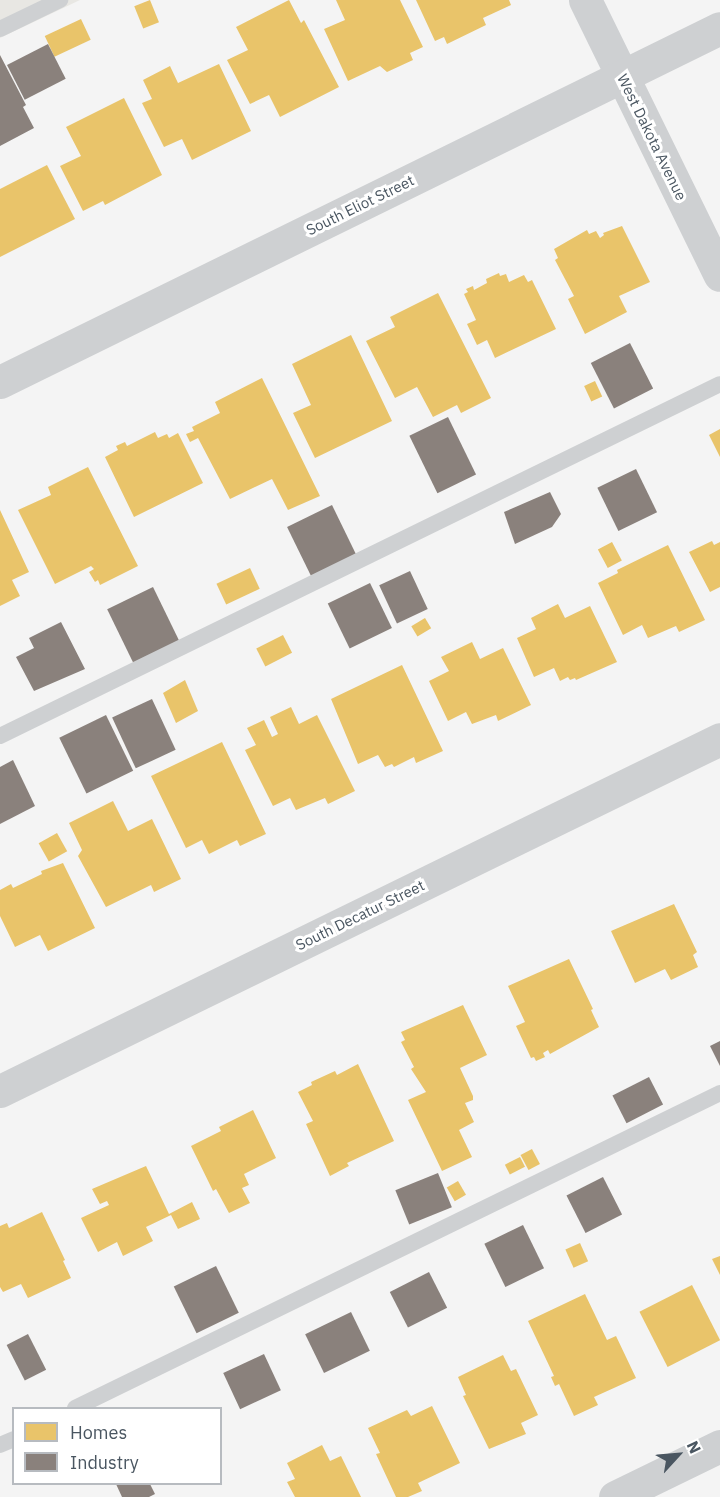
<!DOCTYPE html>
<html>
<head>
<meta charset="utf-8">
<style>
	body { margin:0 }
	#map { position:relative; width:720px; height:1497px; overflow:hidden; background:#f4f4f4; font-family:"IBM Plex Sans",sans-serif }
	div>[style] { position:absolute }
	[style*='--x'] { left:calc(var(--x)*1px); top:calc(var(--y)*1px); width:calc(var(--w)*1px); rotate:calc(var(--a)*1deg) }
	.commercial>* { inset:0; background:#e8e7e3 }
	.homes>* { inset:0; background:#e9c46a; transform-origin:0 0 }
	.industry>* { inset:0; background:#8a817c; transform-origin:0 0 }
	.lane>* { height:16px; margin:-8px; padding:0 8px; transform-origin:8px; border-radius:8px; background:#ced0d2 }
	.street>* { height:33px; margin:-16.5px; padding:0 16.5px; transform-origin:16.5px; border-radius:16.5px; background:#ced0d2 }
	span { translate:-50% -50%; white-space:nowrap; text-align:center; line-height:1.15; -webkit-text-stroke:6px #fff; paint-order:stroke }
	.street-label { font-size:15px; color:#4a5661 }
	.legend { position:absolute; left:12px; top:1407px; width:210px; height:78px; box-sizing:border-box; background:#fff; border:2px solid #b7bbc0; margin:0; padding:8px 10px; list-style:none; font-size:18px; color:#4a5661 }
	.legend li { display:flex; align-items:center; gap:12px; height:30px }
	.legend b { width:30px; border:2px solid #b7bbc0 }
	.north { position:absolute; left:648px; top:1425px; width:60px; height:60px; -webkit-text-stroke:4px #fff; paint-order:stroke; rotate:64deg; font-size:16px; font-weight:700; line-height:24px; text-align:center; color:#4a5661 }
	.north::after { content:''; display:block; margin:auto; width:21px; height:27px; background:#4a5661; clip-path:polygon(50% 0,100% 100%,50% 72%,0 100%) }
</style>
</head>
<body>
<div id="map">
	<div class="commercial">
		<i style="clip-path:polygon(0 0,80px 0,0 38px)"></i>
	</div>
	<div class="homes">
		<i style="left:150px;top:0;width:24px;height:17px;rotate:68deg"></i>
		<i style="clip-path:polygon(289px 0,301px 23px,304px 20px,339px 87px,280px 117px,269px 95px,250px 104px,227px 60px,248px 50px,236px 27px)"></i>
		<i style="clip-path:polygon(336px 0,400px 0,423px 47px,410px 53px,413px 60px,387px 72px,380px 66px,348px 81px,324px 29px,345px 20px)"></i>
		<i style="clip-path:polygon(416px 0,509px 0,511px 5px,483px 18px,486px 25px,447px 44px,444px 37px,435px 41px)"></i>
		<i style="left:81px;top:19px;width:23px;height:40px;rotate:65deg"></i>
		<i style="clip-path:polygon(219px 64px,251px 131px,192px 160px,182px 139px,164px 147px,142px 103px,152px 99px,143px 80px,170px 66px,178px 83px)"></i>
		<i style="clip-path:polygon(124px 98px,162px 175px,105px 205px,103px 201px,83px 211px,60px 166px,81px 156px,66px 127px)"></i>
		<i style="clip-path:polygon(47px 165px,75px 219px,0 257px,0 189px)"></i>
		<i style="clip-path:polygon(622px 226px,650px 282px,619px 296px,627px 312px,585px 334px,568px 299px,574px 296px,555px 260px,558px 258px,554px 249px,587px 230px,589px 234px,596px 231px,600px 238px,604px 235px,603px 233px)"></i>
		<i style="clip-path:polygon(499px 273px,500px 276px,506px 274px,509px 282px,524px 275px,528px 282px,532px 280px,556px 329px,495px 358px,487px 340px,477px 345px,467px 324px,476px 320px,464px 294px,468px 292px,466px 289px,473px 286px,474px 290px,487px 283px,486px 279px)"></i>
		<i style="clip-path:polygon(438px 293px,491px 398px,461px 413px,457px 405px,433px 417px,417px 387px,395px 398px,366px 341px,395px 327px,390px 317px)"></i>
		<i style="clip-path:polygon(351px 335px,392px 421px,315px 458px,293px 413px,311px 405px,292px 364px)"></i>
		<i style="clip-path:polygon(262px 378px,320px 496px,288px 510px,272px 479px,230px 499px,198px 438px,190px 442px,186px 434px,194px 431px,192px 427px,220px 413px,215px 402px)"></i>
		<i style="left:595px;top:381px;width:17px;height:12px;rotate:65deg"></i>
		<i style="clip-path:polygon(720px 429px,720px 457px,709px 435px)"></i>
		<i style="clip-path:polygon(155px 432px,158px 438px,167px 434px,169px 438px,178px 433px,203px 483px,134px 517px,105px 457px,118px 450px,116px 446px,125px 442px,127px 446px)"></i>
		<i style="clip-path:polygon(88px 467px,138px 566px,100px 585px,98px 580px,95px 582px,89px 572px,94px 569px,91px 566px,55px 584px,18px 510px,51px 495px,48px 487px)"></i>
		<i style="clip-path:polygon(0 510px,29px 572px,12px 580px,20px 596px,0 606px)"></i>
		<i style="clip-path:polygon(712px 541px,714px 545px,720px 542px,720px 587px,710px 592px,689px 552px)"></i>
		<i style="left:612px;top:542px;width:21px;height:16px;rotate:62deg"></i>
		<i style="clip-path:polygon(668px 545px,705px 620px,679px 632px,676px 626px,648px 638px,642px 625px,623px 635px,598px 583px,618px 573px,617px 570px)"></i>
		<i style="left:250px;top:568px;width:23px;height:37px;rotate:65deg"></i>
		<i style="clip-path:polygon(558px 604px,565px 618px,590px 606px,617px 662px,576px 680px,575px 678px,570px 680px,568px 677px,560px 681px,554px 668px,534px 677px,517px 638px,536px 629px,531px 618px)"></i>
		<i style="left:425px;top:618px;width:12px;height:16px;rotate:59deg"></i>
		<i style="left:283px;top:635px;width:20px;height:30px;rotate:63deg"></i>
		<i style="clip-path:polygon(472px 642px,480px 659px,503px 648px,531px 705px,498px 721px,496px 715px,472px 724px,466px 712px,448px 721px,429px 681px,449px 671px,441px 657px)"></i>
		<i style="clip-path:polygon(402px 665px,443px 751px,416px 763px,414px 757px,394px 767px,392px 764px,385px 767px,378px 755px,358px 764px,331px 699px)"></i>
		<i style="clip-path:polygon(185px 680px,198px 711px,176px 723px,163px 693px)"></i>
		<i style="clip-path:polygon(291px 707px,299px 724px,317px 715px,355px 791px,328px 804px,325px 798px,296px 810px,290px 798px,273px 806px,245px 750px,256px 745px,247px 728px,264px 720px,272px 737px,278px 734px,270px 717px)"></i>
		<i style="clip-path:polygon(222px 742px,266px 834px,240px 846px,237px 840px,209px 854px,202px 840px,186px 848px,151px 776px)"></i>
		<i style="clip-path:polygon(113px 801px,128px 831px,152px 819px,181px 879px,154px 892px,151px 885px,106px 907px,78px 856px,82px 850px,69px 823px)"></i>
		<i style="left:57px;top:833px;width:21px;height:21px;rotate:61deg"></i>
		<i style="clip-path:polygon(63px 863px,95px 928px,48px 951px,40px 935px,15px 947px,0 916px,0 890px,11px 884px,13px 888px,42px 874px,41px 871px)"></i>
		<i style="clip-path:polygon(674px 904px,697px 952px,693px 955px,698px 967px,671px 980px,665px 969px,635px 983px,611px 931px)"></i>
		<i style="clip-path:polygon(569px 959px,593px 1009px,591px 1010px,599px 1027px,550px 1054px,548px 1050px,543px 1053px,545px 1057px,536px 1061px,534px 1057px,531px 1058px,516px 1026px,525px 1022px,508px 986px)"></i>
		<i style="clip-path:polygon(463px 1005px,487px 1055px,460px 1068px,473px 1096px,473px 1100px,465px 1103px,474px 1122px,459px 1130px,472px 1157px,442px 1171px,408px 1100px,426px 1092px,411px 1069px,414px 1067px,401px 1042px,405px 1040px,401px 1032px)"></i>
		<i style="clip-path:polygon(358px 1064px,394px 1141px,347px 1163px,349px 1166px,330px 1176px,306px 1124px,313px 1121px,298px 1092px,312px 1085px,311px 1082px,335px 1071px,337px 1075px)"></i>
		<i style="clip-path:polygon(253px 1110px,276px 1158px,244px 1174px,249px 1185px,242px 1188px,250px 1203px,229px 1213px,216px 1189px,213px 1191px,191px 1146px,221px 1131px,219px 1127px)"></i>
		<i style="left:532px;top:1149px;width:17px;height:13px;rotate:62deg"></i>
		<i style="left:520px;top:1157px;width:11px;height:17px;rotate:63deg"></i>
		<i style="clip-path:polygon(146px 1166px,169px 1214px,192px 1202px,200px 1219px,178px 1229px,171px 1215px,146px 1227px,153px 1241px,123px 1256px,117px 1242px,98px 1252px,81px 1218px,109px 1205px,107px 1201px,100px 1204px,92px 1189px)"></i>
		<i style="left:458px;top:1181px;width:16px;height:13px;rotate:60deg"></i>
		<i style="clip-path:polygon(42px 1212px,65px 1260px,63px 1261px,71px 1278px,28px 1298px,21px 1284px,3px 1292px,0 1287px,0 1226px,7px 1223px,9px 1228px)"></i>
		<i style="left:580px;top:1243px;width:20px;height:16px;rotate:66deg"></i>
		<i style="clip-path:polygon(720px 1256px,720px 1275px,712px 1259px)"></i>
		<i style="left:692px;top:1285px;width:62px;height:59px;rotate:63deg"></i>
		<i style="clip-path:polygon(585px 1294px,607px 1340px,616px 1336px,636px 1378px,594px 1397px,598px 1405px,574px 1416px,559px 1384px,555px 1386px,551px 1377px,554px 1376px,528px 1321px)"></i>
		<i style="clip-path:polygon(503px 1355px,511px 1371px,516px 1369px,538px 1415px,521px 1423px,526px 1434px,489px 1449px,463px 1396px,466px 1395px,458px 1377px)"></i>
		<i style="clip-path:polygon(432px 1406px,460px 1463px,418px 1483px,422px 1491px,408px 1497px,396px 1497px,376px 1454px,380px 1453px,368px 1428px,407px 1410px,411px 1416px)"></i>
		<i style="clip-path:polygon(322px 1445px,330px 1461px,341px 1456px,361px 1497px,295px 1497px,287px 1482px,295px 1479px,287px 1463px)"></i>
	</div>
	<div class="industry">
		<i style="left:48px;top:44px;width:39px;height:46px;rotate:63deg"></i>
		<i style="clip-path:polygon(0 55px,26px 105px,23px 107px,34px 128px,0 146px)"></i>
		<i style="left:630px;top:343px;width:51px;height:44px;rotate:63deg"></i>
		<i style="left:448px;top:417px;width:64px;height:43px;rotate:64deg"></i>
		<i style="left:636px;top:469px;width:48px;height:43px;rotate:64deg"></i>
		<i style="clip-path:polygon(550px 492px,561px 514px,552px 527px,515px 544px,504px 512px)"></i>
		<i style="left:332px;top:505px;width:55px;height:50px;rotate:64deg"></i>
		<i style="left:410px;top:571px;width:42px;height:34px;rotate:65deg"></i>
		<i style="left:370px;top:583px;width:50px;height:47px;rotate:64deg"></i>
		<i style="left:153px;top:587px;width:60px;height:51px;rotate:64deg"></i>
		<i style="clip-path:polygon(61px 622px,85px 669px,34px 691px,16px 657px,34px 648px,29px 638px)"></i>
		<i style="left:152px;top:699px;width:56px;height:44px;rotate:65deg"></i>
		<i style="left:106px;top:715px;width:62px;height:52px;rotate:64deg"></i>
		<i style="clip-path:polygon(13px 760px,35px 806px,0 824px,0 767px)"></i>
		<i style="clip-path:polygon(720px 1041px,720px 1066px,710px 1046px)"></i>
		<i style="left:649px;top:1077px;width:31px;height:41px;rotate:63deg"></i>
		<i style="left:438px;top:1173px;width:37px;height:46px;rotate:68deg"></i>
		<i style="left:603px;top:1177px;width:42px;height:41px;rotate:63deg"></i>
		<i style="left:523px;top:1225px;width:48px;height:43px;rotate:64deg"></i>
		<i style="left:216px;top:1266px;width:52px;height:47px;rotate:64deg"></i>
		<i style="left:429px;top:1272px;width:40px;height:44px;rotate:63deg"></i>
		<i style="left:351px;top:1312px;width:43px;height:51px;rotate:64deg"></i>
		<i style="left:28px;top:1334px;width:40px;height:24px;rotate:63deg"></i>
		<i style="left:264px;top:1354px;width:40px;height:45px;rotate:65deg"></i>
		<i style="clip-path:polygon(116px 1484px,150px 1484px,155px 1494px,149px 1497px,122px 1497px)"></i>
	</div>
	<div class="lane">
		<i style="--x:0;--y:29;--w:67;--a:-25.8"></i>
		<i style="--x:0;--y:736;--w:801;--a:-26.05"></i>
		<i style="--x:75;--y:1408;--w:718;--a:-26.03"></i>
		<i style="--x:0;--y:1445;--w:15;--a:-23"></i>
	</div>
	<div class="street">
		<i style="--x:585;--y:0;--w:306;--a:63.9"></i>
		<i style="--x:0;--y:382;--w:802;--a:-26.18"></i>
		<i style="--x:0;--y:1091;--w:801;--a:-26.05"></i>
		<i style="--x:615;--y:1497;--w:117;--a:-25.9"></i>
	</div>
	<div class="street-label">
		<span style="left:652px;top:137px;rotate:64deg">West Dakota Avenue</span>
		<span style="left:360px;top:205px;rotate:-26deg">South Eliot Street</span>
		<span style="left:360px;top:915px;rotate:-26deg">South Decatur Street</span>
	</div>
	<ul class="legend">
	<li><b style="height:16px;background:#e9c46a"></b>Homes</li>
	<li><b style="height:16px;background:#8a817c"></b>Industry</li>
	</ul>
	<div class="north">N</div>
</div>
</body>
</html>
